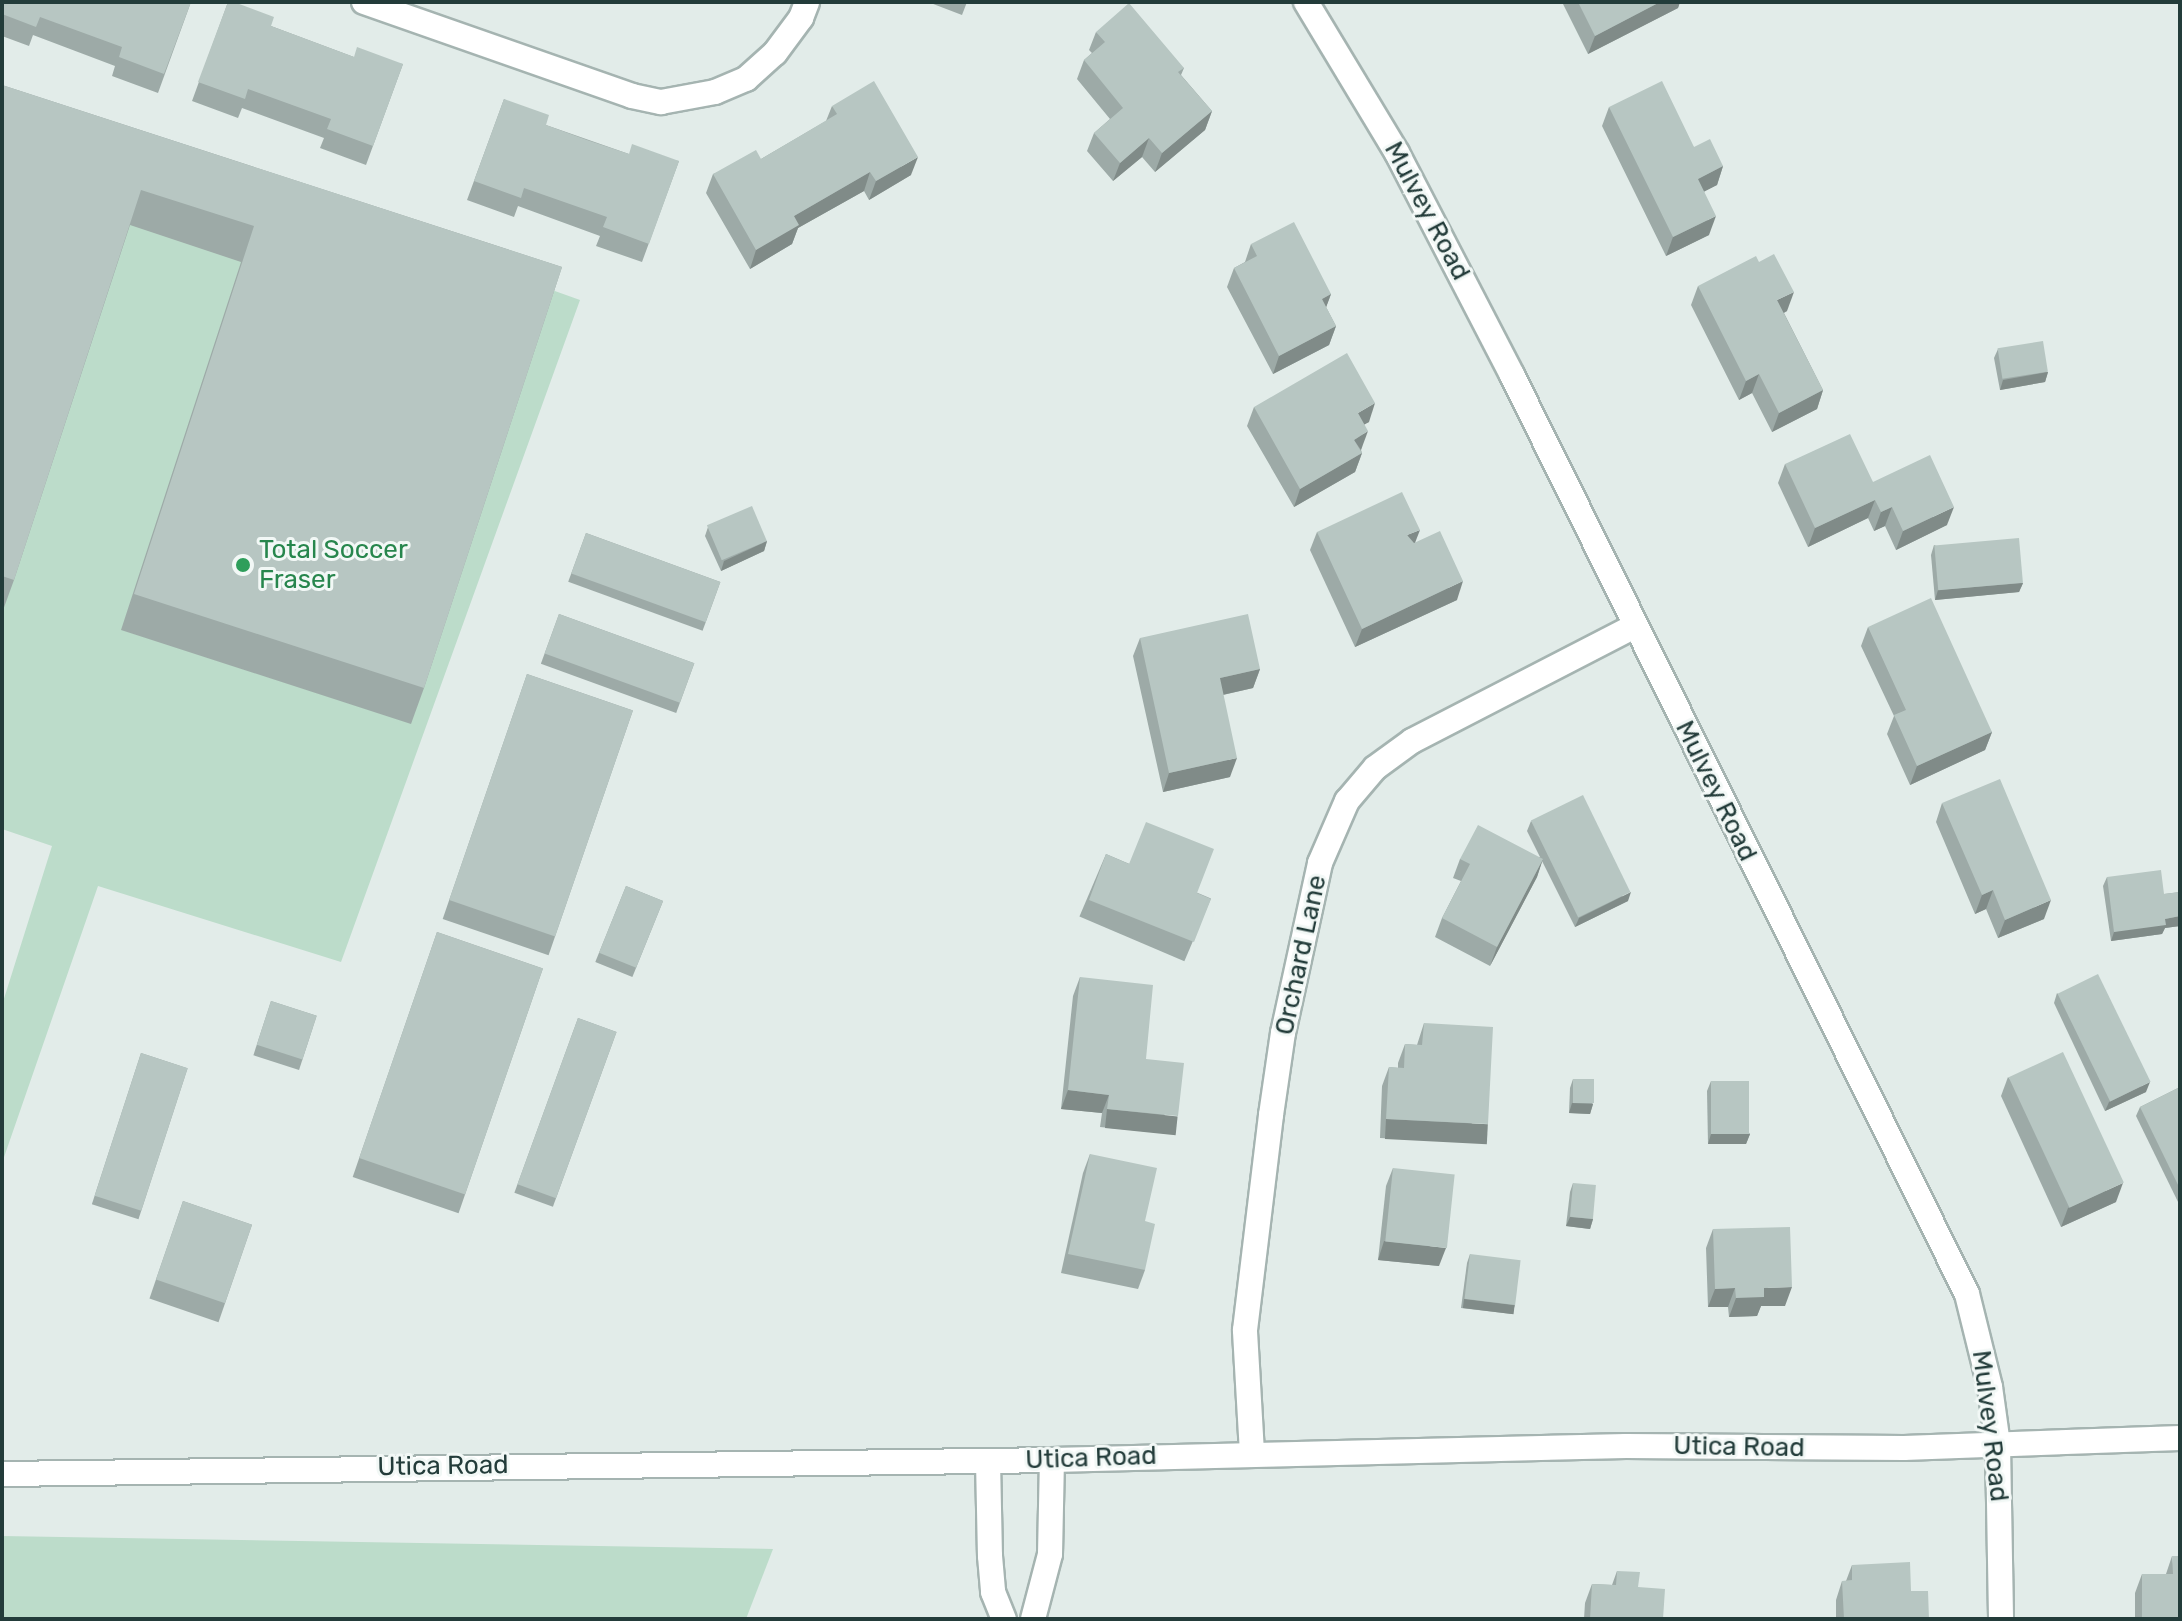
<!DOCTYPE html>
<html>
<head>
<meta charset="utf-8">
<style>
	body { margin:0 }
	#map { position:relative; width:2182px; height:1621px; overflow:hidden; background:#e2ece9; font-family:Rubik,sans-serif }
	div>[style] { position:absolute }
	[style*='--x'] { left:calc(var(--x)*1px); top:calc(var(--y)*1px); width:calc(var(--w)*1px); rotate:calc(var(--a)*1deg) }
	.green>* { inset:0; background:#bcdcca }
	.roads { filter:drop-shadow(2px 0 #a5b4b1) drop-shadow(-2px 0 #a5b4b1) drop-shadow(0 2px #a5b4b1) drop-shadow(0 -2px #a5b4b1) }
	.street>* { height:24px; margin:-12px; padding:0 12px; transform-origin:12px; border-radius:12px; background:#fff }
	.secondary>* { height:24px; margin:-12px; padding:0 12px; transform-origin:12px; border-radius:12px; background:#fff }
	.wall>* { inset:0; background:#9daaa7; transform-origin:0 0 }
	.shaded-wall>* { inset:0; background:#808b88; transform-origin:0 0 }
	.building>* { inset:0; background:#b7c6c2; transform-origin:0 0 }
	.dots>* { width:22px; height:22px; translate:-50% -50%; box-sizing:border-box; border:4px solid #f2f8f6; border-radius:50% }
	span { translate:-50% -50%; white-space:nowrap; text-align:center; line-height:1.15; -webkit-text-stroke:6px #f2f8f6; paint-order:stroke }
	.street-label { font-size:26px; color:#233c3a }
	.leisure-label { font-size:26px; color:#27864d }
	.left { translate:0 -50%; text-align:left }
	.frame { position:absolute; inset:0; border:4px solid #233c3a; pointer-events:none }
</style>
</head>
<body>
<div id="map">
	<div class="green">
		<i style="clip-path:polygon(2px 94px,580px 300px,341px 962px,98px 886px,2px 1163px,2px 1005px,52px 846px,2px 829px)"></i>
		<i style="clip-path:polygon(2px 1536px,773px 1549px,746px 1619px,2px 1619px)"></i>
	</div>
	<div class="roads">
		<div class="street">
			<i style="--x:364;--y:2;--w:284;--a:19.3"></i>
			<i style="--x:632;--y:96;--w:30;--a:12"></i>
			<i style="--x:661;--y:102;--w:55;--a:-10.5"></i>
			<i style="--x:715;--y:92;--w:34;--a:-23"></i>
			<i style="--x:746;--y:79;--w:39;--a:-42"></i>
			<i style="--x:775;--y:53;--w:44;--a:-53.4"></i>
			<i style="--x:801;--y:18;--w:17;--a:-69"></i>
			<i style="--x:1306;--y:2;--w:176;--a:58.9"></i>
			<i style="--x:1397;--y:153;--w:250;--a:62.6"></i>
			<i style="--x:1512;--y:375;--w:1025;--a:63.66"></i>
			<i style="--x:1967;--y:1294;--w:96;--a:76.1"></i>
			<i style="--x:1990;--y:1387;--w:59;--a:82.1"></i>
			<i style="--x:1998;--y:1445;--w:174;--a:89"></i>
			<i style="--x:1252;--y:1453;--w:123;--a:-93.3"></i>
			<i style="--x:1245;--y:1330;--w:217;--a:-83.1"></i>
			<i style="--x:1271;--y:1115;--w:83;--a:-81.7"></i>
			<i style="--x:1283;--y:1033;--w:174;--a:-77.7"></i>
			<i style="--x:1320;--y:863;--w:68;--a:-66.5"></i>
			<i style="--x:1347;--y:801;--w:43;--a:-49.7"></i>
			<i style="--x:1375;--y:768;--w:46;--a:-36.1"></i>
			<i style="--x:1412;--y:741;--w:251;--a:-27.3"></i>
			<i style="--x:988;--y:1461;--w:95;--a:88.8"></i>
			<i style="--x:990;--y:1556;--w:36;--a:85"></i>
			<i style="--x:993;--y:1592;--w:29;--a:68"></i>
			<i style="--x:1033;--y:1619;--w:67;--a:-75.3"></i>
			<i style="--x:1050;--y:1554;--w:94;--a:-88.8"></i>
		</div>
		<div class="secondary">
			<i style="--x:2;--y:1474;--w:1050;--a:-0.76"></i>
			<i style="--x:1052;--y:1460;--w:574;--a:-1.4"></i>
			<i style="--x:1626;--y:1446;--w:278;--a:0.4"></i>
			<i style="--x:1904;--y:1448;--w:276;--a:-2.1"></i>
		</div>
	</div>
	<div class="wall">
		<i style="clip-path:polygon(2px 2px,191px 2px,158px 93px,112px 76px,115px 66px,33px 35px,29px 46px,2px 36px)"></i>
		<i style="clip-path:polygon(228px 2px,271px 26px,354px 57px,403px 64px,366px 165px,320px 148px,324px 138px,242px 108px,238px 118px,192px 101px)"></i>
		<i style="clip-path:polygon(928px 2px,967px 2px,962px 15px)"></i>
		<i style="clip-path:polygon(1562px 2px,1680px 2px,1678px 8px,1588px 54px)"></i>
		<i style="clip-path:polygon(1096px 32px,1184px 68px,1181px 75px,1212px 111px,1205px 130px,1155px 172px,1142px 157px,1113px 181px,1087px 151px,1094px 133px,1110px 119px,1077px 79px,1084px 60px,1092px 53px,1089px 50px)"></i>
		<i style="clip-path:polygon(2px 85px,562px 267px,424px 688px,411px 724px,121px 630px,241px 262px,130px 225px,14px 580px,2px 613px)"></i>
		<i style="clip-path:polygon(504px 99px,546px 125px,629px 154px,679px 161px,642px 262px,596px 246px,600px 236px,518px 206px,514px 217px,467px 200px)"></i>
		<i style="clip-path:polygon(832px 106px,911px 175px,869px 200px,864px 191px,798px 228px,792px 244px,750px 269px,706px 193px,713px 174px,761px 159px,826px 121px)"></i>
		<i style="clip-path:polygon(1609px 107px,1694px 147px,1723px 166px,1717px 185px,1704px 191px,1709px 235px,1666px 256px,1602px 126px)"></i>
		<i style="clip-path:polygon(1251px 244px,1331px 294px,1326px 307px,1336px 326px,1329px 345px,1273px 374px,1227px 287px,1234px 268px,1245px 262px)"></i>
		<i style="clip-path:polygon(1698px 286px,1787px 311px,1784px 313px,1823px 390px,1817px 409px,1772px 432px,1752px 393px,1739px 400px,1691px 305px)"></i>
		<i style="clip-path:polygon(1998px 349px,2048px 372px,2045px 382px,2000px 390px,1994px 358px)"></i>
		<i style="clip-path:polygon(1254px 407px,1369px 422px,1364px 424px,1361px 450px,1362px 453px,1355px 472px,1294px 507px,1247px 426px)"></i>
		<i style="clip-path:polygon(1785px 464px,1873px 482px,1947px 525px,1896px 550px,1885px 526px,1874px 531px,1868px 518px,1808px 547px,1778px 483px)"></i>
		<i style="clip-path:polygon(708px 527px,767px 541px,764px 551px,721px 571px,705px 536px)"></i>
		<i style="clip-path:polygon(1317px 532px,1415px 542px,1457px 600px,1355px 647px,1310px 550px)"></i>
		<i style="left:586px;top:533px;width:143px;height:52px;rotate:20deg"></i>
		<i style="clip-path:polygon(1934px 545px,2023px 583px,2019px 592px,1935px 600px,1931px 555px)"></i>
		<i style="left:559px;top:614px;width:144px;height:53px;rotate:20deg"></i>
		<i style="clip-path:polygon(1868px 627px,1992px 732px,1985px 750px,1910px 785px,1887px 734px,1894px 716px,1861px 646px)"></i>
		<i style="clip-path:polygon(1140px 638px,1260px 669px,1253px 688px,1223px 695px,1230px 777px,1163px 792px,1133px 656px)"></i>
		<i style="left:527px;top:674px;width:112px;height:259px;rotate:19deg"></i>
		<i style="clip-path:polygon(1942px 803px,2044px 919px,1998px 938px,1986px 909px,1975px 914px,1936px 822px)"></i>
		<i style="clip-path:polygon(1531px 821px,1628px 901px,1575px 927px,1542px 861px,1537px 877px,1490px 966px,1435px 937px,1442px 918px,1461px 881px,1453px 878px,1460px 859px,1540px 857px,1527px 831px)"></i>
		<i style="left:1106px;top:854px;width:114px;height:68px;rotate:23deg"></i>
		<i style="clip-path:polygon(2107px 877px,2164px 894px,2180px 892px,2180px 926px,2165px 928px,2162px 934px,2111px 941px,2103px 886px)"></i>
		<i style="left:626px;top:886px;width:40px;height:82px;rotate:22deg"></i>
		<i style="left:437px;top:932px;width:112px;height:259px;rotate:19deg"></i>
		<i style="clip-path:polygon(1080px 977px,1146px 1059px,1171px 1134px,1100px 1127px,1102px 1113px,1061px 1109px,1073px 996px)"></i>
		<i style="clip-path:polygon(2057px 993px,2146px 1092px,2105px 1111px,2054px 1003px)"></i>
		<i style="left:271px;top:1001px;width:48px;height:57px;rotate:18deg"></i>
		<i style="left:578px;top:1018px;width:41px;height:186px;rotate:20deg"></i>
		<i style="clip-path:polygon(1424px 1023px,1481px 1143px,1380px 1138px,1382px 1086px,1389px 1067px,1398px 1068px,1398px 1063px,1405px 1044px,1417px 1045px)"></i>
		<i style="left:141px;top:1053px;width:49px;height:159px;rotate:18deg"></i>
		<i style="clip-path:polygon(2008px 1077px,2116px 1202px,2061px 1227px,2001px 1096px)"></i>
		<i style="clip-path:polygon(1573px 1079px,1593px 1104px,1590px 1114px,1569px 1113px,1570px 1088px)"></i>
		<i style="clip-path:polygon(1711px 1081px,1750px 1134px,1746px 1144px,1708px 1144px,1707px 1091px)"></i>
		<i style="clip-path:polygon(2180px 1087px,2180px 1206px,2136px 1116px,2140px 1107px)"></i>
		<i style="clip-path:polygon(1090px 1154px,1145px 1221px,1145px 1270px,1138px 1289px,1061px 1273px,1083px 1173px)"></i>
		<i style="clip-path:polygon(1393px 1168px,1439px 1266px,1378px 1260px,1386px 1186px)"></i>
		<i style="clip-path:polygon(1573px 1183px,1593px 1219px,1590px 1229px,1566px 1226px,1570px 1192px)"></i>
		<i style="left:183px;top:1201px;width:73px;height:103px;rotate:19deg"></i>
		<i style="clip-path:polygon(1713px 1229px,1785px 1306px,1761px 1306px,1757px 1316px,1729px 1317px,1728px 1307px,1708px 1307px,1706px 1248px)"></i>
		<i style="clip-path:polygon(1470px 1254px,1515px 1305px,1512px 1314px,1461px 1308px,1467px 1263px)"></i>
		<i style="clip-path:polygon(2172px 1556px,2180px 1619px,2135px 1619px,2135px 1593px,2142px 1574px,2166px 1574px)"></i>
		<i style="clip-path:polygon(1852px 1565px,1911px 1591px,1929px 1619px,1836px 1619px,1836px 1600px,1842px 1581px,1846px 1581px)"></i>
		<i style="clip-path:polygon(1617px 1571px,1638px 1587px,1663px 1619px,1584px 1619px,1585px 1603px,1592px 1584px,1612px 1585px)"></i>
	</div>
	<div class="shaded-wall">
		<i style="clip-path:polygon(1660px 2px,1680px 2px,1678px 8px,1588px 54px,1595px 36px)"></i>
		<i style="clip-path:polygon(1212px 111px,1205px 130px,1155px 172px,1162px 153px)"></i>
		<i style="clip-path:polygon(1149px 138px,1142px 157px,1113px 181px,1120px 163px)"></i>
		<i style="clip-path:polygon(918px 157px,911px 175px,869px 200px,876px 181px)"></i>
		<i style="clip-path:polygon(1723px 166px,1717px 185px,1692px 198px,1698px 179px)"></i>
		<i style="clip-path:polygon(870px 172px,864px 191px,798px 228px,792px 244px,750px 269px,756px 250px,794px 216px)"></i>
		<i style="clip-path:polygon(1716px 216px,1709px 235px,1666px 256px,1673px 237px)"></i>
		<i style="clip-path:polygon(1794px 292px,1787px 311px,1771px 319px,1777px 300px)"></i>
		<i style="clip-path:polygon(1331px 294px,1324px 313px,1322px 299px)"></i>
		<i style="clip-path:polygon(1336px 326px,1329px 345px,1273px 374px,1279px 356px)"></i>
		<i style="clip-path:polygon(2048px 372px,2045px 382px,2000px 390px,2003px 380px)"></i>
		<i style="clip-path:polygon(1759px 374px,1752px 393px,1739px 400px,1746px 381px)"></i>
		<i style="clip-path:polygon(1823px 390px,1817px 409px,1772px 432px,1779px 413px)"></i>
		<i style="clip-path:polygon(1375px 403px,1369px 422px,1351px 432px,1358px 413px)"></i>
		<i style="clip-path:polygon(1368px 431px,1361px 450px,1354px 440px)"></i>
		<i style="clip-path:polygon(1362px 453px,1355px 472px,1294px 507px,1300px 489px)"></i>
		<i style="clip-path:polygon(1875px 500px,1868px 518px,1808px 547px,1815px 528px)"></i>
		<i style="clip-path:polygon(1892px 507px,1885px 526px,1874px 531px,1881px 512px)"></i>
		<i style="clip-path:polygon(1954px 507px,1947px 525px,1896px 550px,1903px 531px)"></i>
		<i style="clip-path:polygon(1420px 530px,1413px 548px,1407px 535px)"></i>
		<i style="clip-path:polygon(767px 541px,764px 551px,721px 571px,724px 561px)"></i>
		<i style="clip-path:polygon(1463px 581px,1457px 600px,1355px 647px,1362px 629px)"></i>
		<i style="clip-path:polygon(2023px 583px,2019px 592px,1935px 600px,1938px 590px)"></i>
		<i style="clip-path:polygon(1260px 669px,1253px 688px,1213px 697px,1220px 678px)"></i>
		<i style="clip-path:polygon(1992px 732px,1985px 750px,1910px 785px,1917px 766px)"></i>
		<i style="clip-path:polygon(1237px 758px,1230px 777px,1163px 792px,1169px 773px)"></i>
		<i style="clip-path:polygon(1543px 859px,1537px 877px,1490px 966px,1497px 947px)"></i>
		<i style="clip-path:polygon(1993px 890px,1986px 909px,1975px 914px,1982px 895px)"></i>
		<i style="clip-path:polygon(1631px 892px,1628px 901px,1575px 927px,1579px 918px)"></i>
		<i style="clip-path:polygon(2051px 900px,2044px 919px,1998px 938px,2005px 920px)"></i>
		<i style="clip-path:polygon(2180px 916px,2180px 926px,2165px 928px,2162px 934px,2111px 941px,2114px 932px,2165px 919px)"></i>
		<i style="clip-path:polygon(2150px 1082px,2146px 1092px,2105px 1111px,2109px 1102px)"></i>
		<i style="clip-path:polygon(1068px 1090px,1109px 1095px,1102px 1113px,1061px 1109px)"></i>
		<i style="clip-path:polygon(1572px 1103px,1593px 1104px,1590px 1114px,1569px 1113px)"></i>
		<i style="left:1107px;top:1109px;width:71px;height:19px;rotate:6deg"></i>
		<i style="left:1386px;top:1119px;width:102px;height:20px;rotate:3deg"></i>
		<i style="clip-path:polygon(1711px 1134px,1750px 1134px,1746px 1144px,1708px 1144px)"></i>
		<i style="clip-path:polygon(2123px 1183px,2116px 1202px,2061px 1227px,2068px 1208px)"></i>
		<i style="clip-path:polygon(1570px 1217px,1593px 1219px,1590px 1229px,1566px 1226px)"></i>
		<i style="clip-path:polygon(1384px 1241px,1446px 1248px,1439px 1266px,1378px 1260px)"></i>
		<i style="clip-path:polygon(1792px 1287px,1785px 1306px,1761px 1306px,1757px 1316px,1729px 1317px,1736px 1298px,1764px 1288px)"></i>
		<i style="clip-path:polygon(1735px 1288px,1728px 1307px,1708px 1307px,1715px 1289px)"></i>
		<i style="left:1464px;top:1299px;width:51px;height:9px;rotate:7deg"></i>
	</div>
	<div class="building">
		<i style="clip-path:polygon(2px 2px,191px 2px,164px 74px,119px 57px,122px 47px,40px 17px,36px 27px,2px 14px)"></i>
		<i style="clip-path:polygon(228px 2px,234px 2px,274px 17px,271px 26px,354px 57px,357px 47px,403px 64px,373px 146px,327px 129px,331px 119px,248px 89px,245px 99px,198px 82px)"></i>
		<i style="clip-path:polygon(1578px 2px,1660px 2px,1595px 36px)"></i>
		<i style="clip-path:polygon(1129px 3px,1184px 68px,1178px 72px,1212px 111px,1162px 153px,1149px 138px,1120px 163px,1094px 133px,1123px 108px,1084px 60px,1105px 42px,1096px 32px)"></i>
		<i style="clip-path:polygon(874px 81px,918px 157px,876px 181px,870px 172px,794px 216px,799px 225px,756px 250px,713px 174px,756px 150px,761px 159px,800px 136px,837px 114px,832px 106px)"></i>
		<i style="clip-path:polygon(1662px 81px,1694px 147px,1710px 139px,1723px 166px,1698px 179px,1716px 216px,1673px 237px,1609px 107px)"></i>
		<i style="clip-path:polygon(2px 85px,562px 267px,424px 688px,134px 594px,254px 226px,141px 190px,14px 580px,2px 576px)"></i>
		<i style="clip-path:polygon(504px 99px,549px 115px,546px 125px,587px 140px,629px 154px,632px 144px,679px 161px,649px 244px,603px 227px,607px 217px,524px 188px,521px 198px,474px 181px)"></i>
		<i style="clip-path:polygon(1294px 222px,1331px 294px,1322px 299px,1336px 326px,1279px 356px,1234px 268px,1257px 256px,1251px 244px)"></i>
		<i style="clip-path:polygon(1774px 254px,1794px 292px,1777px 300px,1823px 390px,1779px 413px,1759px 374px,1746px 381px,1698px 286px,1756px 256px,1759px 262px)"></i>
		<i style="left:2043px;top:341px;width:31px;height:46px;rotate:81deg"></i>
		<i style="clip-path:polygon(1347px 353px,1375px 403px,1358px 413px,1368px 431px,1354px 440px,1362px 453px,1300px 489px,1254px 407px)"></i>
		<i style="clip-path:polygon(1850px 434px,1873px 482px,1930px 455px,1954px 507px,1903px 531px,1892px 507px,1881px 512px,1875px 500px,1815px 528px,1785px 464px)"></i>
		<i style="clip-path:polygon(1402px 492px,1420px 530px,1407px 535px,1414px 543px,1440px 531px,1463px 581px,1362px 629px,1317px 532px)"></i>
		<i style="left:752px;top:506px;width:38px;height:49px;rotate:67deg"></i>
		<i style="left:586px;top:533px;width:143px;height:43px;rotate:20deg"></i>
		<i style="left:2019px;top:538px;width:45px;height:85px;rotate:85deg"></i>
		<i style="clip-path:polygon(1931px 598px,1992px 732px,1917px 766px,1894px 715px,1906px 710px,1868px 627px)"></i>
		<i style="left:559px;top:614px;width:144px;height:42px;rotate:20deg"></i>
		<i style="clip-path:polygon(1248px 614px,1260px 669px,1220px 678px,1237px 758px,1169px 773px,1140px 638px)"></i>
		<i style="left:527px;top:674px;width:112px;height:239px;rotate:19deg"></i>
		<i style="clip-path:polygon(2000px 779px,2051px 900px,2005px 920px,1993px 890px,1982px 895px,1942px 803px)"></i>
		<i style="left:1583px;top:795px;width:108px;height:58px;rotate:64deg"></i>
		<i style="clip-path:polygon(1146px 822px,1214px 849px,1197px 893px,1211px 899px,1194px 942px,1089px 900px,1106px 854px,1129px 864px)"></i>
		<i style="clip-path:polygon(1478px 825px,1543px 859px,1497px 947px,1442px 918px,1470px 864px,1460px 859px)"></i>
		<i style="clip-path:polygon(2161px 870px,2164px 894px,2180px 892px,2180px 916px,2165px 919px,2166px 925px,2114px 932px,2107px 877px)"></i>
		<i style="left:626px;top:886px;width:40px;height:72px;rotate:22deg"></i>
		<i style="left:437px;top:932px;width:112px;height:239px;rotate:19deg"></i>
		<i style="left:2098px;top:974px;width:120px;height:45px;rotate:64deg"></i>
		<i style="clip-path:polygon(1080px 977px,1153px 985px,1146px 1059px,1184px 1063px,1178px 1116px,1107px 1109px,1109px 1095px,1068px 1090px)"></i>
		<i style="left:271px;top:1001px;width:48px;height:46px;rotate:18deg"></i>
		<i style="left:578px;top:1018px;width:41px;height:177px;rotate:20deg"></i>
		<i style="clip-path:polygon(1424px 1023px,1493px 1027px,1488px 1124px,1386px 1119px,1389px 1067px,1404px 1068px,1405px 1044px,1422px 1045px)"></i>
		<i style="left:2063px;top:1052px;width:144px;height:60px;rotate:65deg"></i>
		<i style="left:141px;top:1053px;width:49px;height:150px;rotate:18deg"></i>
		<i style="left:1573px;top:1079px;width:21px;height:24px"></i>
		<i style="left:1711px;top:1081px;width:38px;height:53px"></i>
		<i style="clip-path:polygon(2180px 1087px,2180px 1189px,2140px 1107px)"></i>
		<i style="clip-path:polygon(1090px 1154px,1157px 1168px,1145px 1221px,1155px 1224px,1145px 1270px,1068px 1254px)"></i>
		<i style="left:1393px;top:1168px;width:62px;height:74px;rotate:6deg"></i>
		<i style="left:1573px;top:1183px;width:23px;height:34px;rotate:5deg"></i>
		<i style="left:183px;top:1201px;width:73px;height:83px;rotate:19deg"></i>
		<i style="clip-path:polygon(1790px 1227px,1792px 1287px,1764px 1288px,1764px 1297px,1736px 1298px,1735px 1288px,1715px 1289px,1713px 1229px)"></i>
		<i style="left:1470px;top:1254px;width:51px;height:45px;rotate:7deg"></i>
		<i style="clip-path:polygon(2172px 1556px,2180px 1556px,2180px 1619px,2142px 1619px,2142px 1574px,2173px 1574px)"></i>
		<i style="clip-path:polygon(1910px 1562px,1911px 1591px,1928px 1591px,1929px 1619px,1844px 1619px,1842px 1581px,1852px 1580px,1852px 1565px)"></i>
		<i style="clip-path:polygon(1617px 1571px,1640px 1572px,1638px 1587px,1665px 1589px,1663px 1619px,1590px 1619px,1592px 1584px,1616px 1585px)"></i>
	</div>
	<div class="dots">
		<i style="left:243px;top:565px;background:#2e9e5b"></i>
	</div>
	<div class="street-label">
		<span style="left:1427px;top:211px;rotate:62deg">Mulvey Road</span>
		<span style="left:1716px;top:791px;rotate:64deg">Mulvey Road</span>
		<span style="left:1301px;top:955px;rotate:-78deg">Orchard Lane</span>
		<span style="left:1990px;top:1426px;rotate:83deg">Mulvey Road</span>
		<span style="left:1739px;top:1447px;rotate:1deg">Utica Road</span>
		<span style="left:1091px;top:1458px;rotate:-2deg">Utica Road</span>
		<span style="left:443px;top:1466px;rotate:-1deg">Utica Road</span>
	</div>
	<div class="leisure-label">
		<span class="left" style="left:259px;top:565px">Total Soccer<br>Fraser</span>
	</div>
	<div class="frame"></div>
</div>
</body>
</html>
